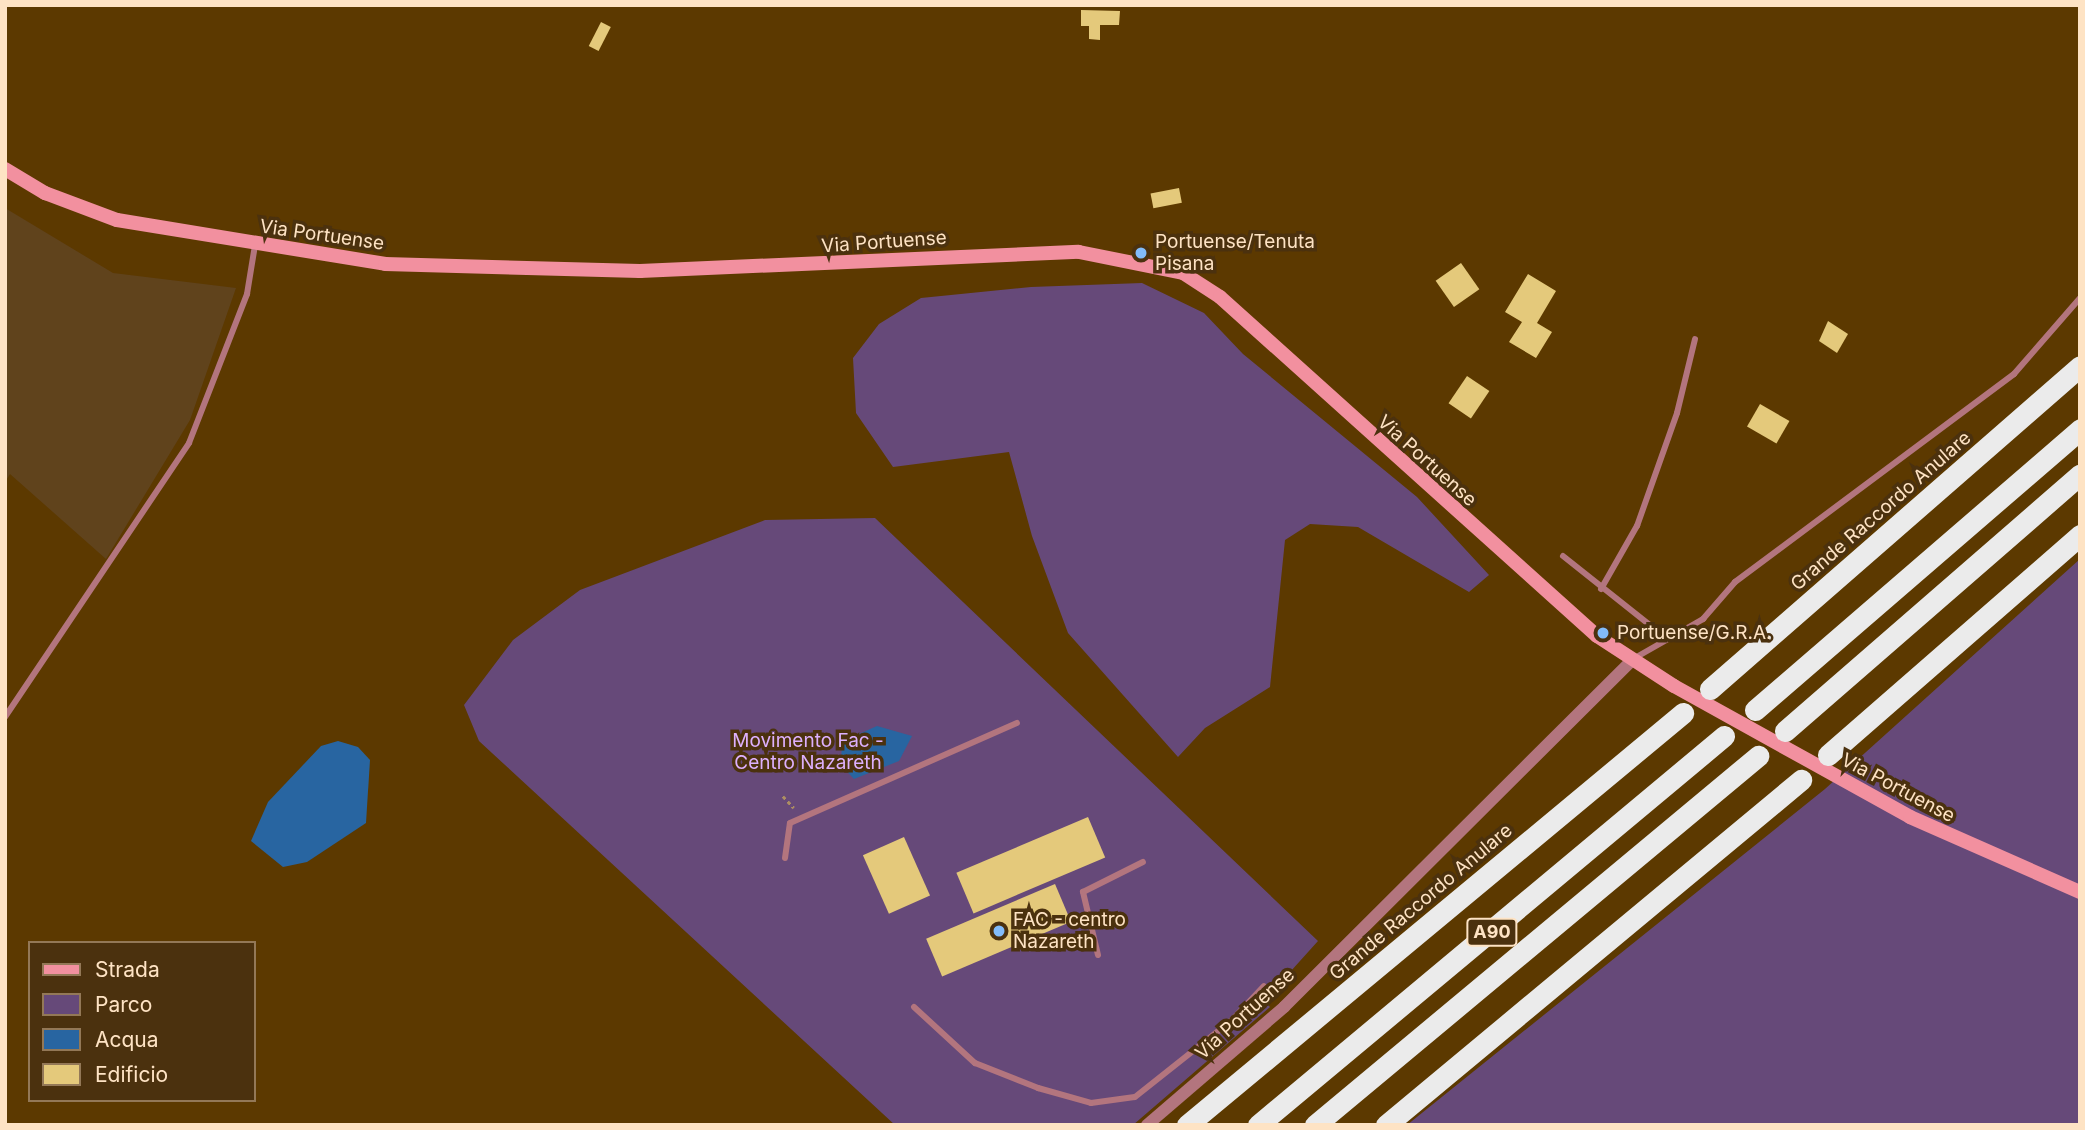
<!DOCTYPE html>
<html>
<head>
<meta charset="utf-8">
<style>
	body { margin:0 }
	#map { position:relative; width:2085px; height:1130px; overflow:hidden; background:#5c3900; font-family:Inter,sans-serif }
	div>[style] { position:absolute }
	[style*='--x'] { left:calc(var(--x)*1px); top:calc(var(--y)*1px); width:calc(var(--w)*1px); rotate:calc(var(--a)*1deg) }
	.built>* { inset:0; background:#60431c }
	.green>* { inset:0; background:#664979 }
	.water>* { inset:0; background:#2865a1 }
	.building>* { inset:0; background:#e4c97b; transform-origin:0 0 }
	.path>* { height:2.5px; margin-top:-1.25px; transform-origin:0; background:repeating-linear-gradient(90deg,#ad8e62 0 3.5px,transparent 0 7px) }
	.service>* { height:6px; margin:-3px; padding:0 3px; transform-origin:3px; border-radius:3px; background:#b3757e }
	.minor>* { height:12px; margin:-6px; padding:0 6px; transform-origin:6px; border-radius:6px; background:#b3757e }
	.secondary>* { height:14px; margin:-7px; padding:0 7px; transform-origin:7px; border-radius:7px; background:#f2909f }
	.motorway>* { height:21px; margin:-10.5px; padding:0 10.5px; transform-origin:10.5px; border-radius:10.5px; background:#ebebeb }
	.dots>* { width:19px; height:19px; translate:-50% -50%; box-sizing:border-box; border:4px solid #4b310e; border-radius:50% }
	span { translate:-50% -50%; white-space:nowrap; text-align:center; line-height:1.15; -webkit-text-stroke:7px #4b310e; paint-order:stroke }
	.shield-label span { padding:2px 5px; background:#4b310e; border:2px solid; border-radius:5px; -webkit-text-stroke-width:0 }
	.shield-label { font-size:18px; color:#fee3c4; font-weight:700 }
	.street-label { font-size:19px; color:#fee3c4 }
	.poi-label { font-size:19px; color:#fee3c4 }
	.left { translate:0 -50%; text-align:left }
	.park-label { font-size:19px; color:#ddb0fd }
	.frame { position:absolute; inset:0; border:7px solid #fee3c4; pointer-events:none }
	.legend { position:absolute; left:28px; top:941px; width:228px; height:161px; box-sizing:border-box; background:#4b310e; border:2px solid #937857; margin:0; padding:9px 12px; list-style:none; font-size:21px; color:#fee3c4 }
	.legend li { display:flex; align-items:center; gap:14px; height:35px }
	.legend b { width:35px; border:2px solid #937857 }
</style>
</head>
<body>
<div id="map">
	<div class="built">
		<i style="clip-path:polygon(5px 208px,113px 273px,236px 288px,190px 420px,106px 559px,10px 474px,5px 482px)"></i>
	</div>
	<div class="green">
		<i style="clip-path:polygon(1142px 283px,1204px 313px,1243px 354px,1417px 497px,1489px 575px,1469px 592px,1358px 527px,1310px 524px,1285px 540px,1270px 687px,1205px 728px,1178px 757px,1068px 633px,1032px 536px,1009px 452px,893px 467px,856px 413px,853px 358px,879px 324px,921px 298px,1031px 287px)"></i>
		<i style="clip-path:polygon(875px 518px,1318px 941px,1264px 1001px,1270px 1007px,1133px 1125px,895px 1125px,479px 741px,464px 705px,513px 640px,580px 590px,765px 520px)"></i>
		<i style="clip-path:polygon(2080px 559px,2080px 1125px,1407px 1125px,1825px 789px)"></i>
	</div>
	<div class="water">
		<i style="clip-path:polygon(877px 726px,912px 736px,899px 761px,854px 779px,840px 764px,843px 741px)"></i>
		<i style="clip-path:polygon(338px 741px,358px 747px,370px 760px,366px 823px,307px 862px,283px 867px,251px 841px,268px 802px,321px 746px)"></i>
	</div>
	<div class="building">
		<i style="clip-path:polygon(1081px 10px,1120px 11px,1119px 25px,1100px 25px,1100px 40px,1089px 39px,1089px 26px,1081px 26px)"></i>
		<i style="left:601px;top:22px;width:11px;height:27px;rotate:27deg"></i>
		<i style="left:1179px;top:188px;width:15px;height:29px;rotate:79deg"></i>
		<i style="left:1461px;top:263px;width:32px;height:31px;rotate:55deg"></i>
		<i style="clip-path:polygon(1528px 274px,1556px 291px,1537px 323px,1552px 332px,1536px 358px,1509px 342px,1522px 322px,1505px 312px)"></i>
		<i style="clip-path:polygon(1828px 321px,1848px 334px,1837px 353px,1819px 341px)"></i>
		<i style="left:1467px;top:376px;width:27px;height:33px;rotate:34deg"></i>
		<i style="left:1760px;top:404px;width:34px;height:26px;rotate:30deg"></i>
		<i style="left:1088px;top:817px;width:44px;height:143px;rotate:67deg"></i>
		<i style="left:904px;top:837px;width:64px;height:45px;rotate:66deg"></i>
		<i style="left:1055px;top:884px;width:41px;height:140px;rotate:67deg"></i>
	</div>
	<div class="path">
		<i style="--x:783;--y:796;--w:16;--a:47"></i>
	</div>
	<div class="service">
		<i style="--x:1563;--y:556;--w:130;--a:38.5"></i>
		<i style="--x:1601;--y:589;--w:73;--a:-60.3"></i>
		<i style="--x:1637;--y:526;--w:120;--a:-70.5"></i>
		<i style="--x:1677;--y:413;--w:76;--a:-76.3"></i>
		<i style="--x:1633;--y:659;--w:81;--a:-29.7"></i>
		<i style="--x:1703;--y:619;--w:49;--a:-49.1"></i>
		<i style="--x:1735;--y:582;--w:348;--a:-36.7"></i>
		<i style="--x:2014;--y:374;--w:101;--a:-49"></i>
		<i style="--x:5;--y:717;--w:330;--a:-56.1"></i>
		<i style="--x:189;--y:443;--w:160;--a:-68.7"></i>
		<i style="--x:247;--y:294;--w:50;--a:-80.7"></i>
		<i style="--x:785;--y:858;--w:35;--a:-82"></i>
		<i style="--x:790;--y:823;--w:248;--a:-23.8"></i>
		<i style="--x:1098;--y:955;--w:65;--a:-103.4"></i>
		<i style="--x:1083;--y:892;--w:67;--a:-26.6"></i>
		<i style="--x:914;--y:1007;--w:83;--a:42.6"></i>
		<i style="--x:975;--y:1063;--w:68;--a:21.6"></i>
		<i style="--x:1038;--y:1088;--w:55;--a:15.8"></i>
		<i style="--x:1091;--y:1103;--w:44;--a:-7.8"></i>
		<i style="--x:1135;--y:1097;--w:122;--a:-38.4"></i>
		<i style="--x:1231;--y:1021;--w:48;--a:-46.7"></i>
	</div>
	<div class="minor">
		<i style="--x:1147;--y:1125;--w:181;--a:-40.7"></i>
		<i style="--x:1284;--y:1007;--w:491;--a:-44.9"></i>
	</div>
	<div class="secondary">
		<i style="--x:5;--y:169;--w:47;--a:31"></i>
		<i style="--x:45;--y:193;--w:77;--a:20.6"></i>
		<i style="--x:117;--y:220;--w:272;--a:9.3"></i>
		<i style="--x:385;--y:264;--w:255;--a:1.6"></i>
		<i style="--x:640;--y:271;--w:439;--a:-2.5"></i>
		<i style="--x:1079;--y:252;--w:106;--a:11.4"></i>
		<i style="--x:1183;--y:273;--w:44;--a:33"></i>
		<i style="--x:1220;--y:297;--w:507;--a:41.96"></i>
		<i style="--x:1597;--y:636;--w:92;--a:33"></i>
		<i style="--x:1674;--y:686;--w:270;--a:29"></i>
		<i style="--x:1910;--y:817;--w:186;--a:23.8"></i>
	</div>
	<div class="motorway">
		<i style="--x:1710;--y:689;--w:491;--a:-41.1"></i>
		<i style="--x:1755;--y:710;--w:430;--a:-40.8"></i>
		<i style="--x:1785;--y:731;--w:391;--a:-41"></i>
		<i style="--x:1828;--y:755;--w:335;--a:-41.1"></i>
		<i style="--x:1187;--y:1125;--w:645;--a:-39.71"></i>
		<i style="--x:1258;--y:1125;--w:607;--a:-39.85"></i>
		<i style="--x:1315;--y:1125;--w:577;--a:-39.79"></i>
		<i style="--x:1386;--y:1125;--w:540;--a:-39.74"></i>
	</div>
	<div class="dots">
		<i style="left:1141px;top:253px;background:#82bcfa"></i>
		<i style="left:1603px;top:633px;background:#82bcfa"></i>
		<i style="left:999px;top:931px;background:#82bcfa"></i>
	</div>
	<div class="shield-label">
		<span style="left:1492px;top:932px">A90</span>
	</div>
	<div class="street-label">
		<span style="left:322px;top:235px;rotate:8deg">Via Portuense</span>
		<span style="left:884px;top:242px;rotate:-4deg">Via Portuense</span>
		<span style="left:1427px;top:461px;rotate:42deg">Via Portuense</span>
		<span style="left:1881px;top:511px;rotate:-41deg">Grande Raccordo Anulare</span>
		<span style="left:1898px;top:788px;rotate:28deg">Via Portuense</span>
		<span style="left:1421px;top:902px;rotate:-40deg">Grande Raccordo Anulare</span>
		<span style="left:1245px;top:1014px;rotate:-42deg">Via Portuense</span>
	</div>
	<div class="poi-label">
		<span class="left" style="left:1155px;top:253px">Portuense/Tenuta<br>Pisana</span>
		<span class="left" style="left:1617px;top:633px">Portuense/G.R.A.</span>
		<span class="left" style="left:1013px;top:931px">FAC - centro<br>Nazareth</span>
	</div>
	<div class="park-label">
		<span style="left:808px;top:752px">Movimento Fac -<br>Centro Nazareth</span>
	</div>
	<div class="frame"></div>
	<ul class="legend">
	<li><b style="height:9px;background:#f2909f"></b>Strada</li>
	<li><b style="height:19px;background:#664979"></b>Parco</li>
	<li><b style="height:19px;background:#2865a1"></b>Acqua</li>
	<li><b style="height:19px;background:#e4c97b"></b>Edificio</li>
	</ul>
</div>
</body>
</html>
